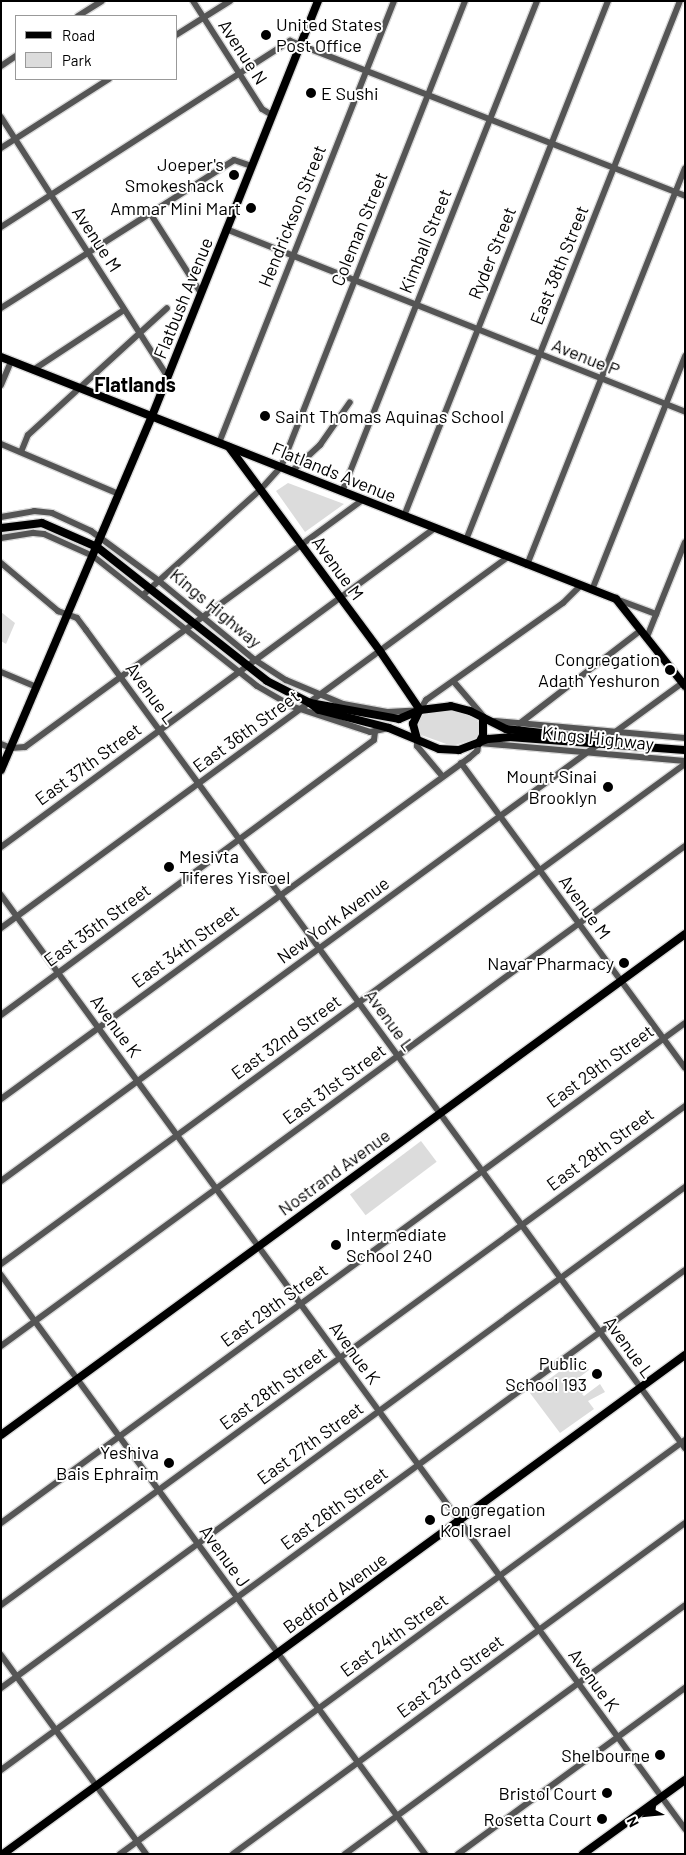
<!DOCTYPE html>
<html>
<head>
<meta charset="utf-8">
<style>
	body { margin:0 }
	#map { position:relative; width:686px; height:1855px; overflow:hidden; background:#fff; font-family:Barlow,sans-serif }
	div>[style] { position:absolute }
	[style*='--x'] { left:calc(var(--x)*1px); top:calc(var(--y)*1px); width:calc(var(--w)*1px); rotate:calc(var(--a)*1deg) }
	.green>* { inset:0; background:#dcdcdc; transform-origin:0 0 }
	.roads { filter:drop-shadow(1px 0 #dbdbdb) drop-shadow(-1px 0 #dbdbdb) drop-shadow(0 1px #dbdbdb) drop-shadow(0 -1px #dbdbdb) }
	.minor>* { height:6px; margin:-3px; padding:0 3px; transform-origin:3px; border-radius:3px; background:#555 }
	.major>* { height:8px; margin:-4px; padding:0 4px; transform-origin:4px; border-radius:4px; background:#000 }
	.dots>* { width:14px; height:14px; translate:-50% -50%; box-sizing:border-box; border:2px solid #fff; border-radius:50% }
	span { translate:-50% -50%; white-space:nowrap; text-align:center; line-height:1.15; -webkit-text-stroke:4px #fff; paint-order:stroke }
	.poi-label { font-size:18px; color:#000 }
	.left { translate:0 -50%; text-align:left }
	.right { translate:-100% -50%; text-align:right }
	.street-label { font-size:18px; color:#000 }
	.quarter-label { font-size:20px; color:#000; font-weight:700 }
	.frame { position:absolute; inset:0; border:2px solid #000; pointer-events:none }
	.legend { position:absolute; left:15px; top:15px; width:162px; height:65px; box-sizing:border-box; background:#fff; border:1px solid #999; margin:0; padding:6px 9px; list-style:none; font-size:15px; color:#000 }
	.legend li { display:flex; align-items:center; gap:10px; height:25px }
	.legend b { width:25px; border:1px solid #999 }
	.north { position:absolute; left:621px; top:1790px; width:50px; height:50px; -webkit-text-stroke:4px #fff; paint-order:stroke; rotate:242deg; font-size:14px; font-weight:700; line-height:20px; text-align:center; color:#000 }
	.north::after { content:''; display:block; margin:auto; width:18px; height:22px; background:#000; clip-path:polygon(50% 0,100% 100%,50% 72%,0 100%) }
</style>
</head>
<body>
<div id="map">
	<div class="green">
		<i style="clip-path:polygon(288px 483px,344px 504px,305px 532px,276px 491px)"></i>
		<i style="clip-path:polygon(1px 612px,15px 623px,6px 644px,1px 641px)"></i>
		<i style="clip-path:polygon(441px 710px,459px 711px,477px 720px,482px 731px,478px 738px,452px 746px,421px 735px,417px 729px,418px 719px,428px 712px)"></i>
		<i style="left:421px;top:1141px;width:26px;height:89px;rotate:53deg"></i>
		<i style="clip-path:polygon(584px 1363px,589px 1370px,577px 1379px,586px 1391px,582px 1394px,584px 1396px,600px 1384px,605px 1392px,588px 1401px,594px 1409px,560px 1433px,530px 1393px,567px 1366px,572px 1371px)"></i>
	</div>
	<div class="roads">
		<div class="minor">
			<i style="--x:193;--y:1;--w:128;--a:57.4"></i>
			<i style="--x:262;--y:109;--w:12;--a:31"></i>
			<i style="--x:78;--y:16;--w:28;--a:-32"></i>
			<i style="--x:176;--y:35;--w:64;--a:-32.2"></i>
			<i style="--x:1;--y:66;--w:18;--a:-34"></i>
			<i style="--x:1;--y:117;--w:309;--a:57.3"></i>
			<i style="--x:1;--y:148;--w:128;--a:-32.6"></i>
			<i style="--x:150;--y:213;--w:95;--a:57.5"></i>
			<i style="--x:1;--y:227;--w:344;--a:-32.8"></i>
			<i style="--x:290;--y:41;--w:424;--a:21.4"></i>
			<i style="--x:226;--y:229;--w:494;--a:21.7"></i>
			<i style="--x:1;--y:308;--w:276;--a:-32.4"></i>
			<i style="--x:234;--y:160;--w:18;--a:19"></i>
			<i style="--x:33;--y:370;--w:109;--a:-33.4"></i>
			<i style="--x:1;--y:385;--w:26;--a:-67"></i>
			<i style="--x:219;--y:443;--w:475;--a:-68.4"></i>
			<i style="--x:1;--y:444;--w:128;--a:23"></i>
			<i style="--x:21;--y:452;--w:18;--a:-68"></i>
			<i style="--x:28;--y:435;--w:188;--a:-42.4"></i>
			<i style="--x:291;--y:472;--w:40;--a:-43"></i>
			<i style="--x:320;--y:445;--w:52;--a:-55.1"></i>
			<i style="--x:342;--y:492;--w:528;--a:-68.34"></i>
			<i style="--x:404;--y:516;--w:554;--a:-68.39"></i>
			<i style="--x:1;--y:517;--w:34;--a:-10"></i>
			<i style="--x:34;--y:511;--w:18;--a:6"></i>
			<i style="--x:52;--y:513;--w:43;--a:24.8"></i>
			<i style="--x:91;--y:531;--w:84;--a:36.3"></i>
			<i style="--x:159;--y:581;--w:124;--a:39.5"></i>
			<i style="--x:255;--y:660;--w:37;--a:33"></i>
			<i style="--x:286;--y:680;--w:62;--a:22.8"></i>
			<i style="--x:343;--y:704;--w:45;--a:10.3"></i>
			<i style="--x:387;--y:712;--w:33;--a:-3"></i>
			<i style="--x:420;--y:710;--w:12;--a:-59"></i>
			<i style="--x:426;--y:700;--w:168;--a:-35.3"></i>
			<i style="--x:563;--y:603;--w:24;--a:-45"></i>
			<i style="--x:1;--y:538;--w:33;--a:-9"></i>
			<i style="--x:34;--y:533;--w:10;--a:6"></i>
			<i style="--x:44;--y:534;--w:54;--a:24.2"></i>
			<i style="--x:93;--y:556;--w:209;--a:38.4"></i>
			<i style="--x:257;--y:686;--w:39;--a:30"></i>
			<i style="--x:291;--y:706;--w:83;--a:18.2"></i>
			<i style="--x:370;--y:732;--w:19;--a:-12"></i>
			<i style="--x:466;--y:540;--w:580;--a:-68.35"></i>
			<i style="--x:1;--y:563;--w:75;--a:40.1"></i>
			<i style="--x:58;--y:611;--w:20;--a:20"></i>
			<i style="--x:77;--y:618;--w:15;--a:53"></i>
			<i style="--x:86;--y:630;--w:1014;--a:53.79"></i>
			<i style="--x:527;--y:565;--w:427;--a:-68.3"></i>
			<i style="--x:592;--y:590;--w:252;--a:-68.3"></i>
			<i style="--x:143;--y:595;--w:159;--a:-41.9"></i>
			<i style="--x:261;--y:489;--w:30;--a:-48"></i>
			<i style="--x:281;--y:467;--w:501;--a:-68.45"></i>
			<i style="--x:616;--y:599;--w:43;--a:20.6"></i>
			<i style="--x:647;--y:637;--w:102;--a:-68.2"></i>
			<i style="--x:1;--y:672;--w:38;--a:23"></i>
			<i style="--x:454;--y:682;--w:48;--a:49.3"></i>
			<i style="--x:495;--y:721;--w:191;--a:5.1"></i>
			<i style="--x:519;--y:724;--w:154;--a:-37.6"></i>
			<i style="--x:417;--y:739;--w:7;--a:90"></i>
			<i style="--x:417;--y:746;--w:39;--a:50"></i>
			<i style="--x:1;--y:744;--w:11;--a:22"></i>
			<i style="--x:11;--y:748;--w:14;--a:-4"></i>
			<i style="--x:25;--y:747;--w:418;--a:-36.2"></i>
			<i style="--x:461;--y:763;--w:378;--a:53.7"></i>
			<i style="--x:1;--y:847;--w:539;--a:-36.32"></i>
			<i style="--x:1;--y:895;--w:1158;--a:53.78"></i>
			<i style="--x:1;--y:928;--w:628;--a:-36.2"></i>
			<i style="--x:1;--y:1015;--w:463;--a:-36.4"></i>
			<i style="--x:374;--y:740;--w:8;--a:-83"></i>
			<i style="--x:1;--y:1099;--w:579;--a:-36.08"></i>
			<i style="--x:469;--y:758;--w:11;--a:-41"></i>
			<i style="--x:477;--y:751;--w:8;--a:-76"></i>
			<i style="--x:479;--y:743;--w:207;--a:5"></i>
			<i style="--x:1;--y:1181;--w:847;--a:-36.17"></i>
			<i style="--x:1;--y:1264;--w:847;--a:-36.17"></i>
			<i style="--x:1;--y:1275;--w:718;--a:53.78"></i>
			<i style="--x:1;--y:1346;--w:847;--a:-36.17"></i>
			<i style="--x:1;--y:1523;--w:847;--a:-36.17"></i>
			<i style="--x:1;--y:1605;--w:847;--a:-36.11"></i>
			<i style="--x:1;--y:1655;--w:246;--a:53.9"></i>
			<i style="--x:1;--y:1688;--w:848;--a:-36.22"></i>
			<i style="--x:1;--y:1770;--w:847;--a:-36.17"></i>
			<i style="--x:120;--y:1854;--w:700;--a:-36.23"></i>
			<i style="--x:233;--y:1854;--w:560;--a:-36.22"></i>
			<i style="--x:345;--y:1854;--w:421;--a:-36.2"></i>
			<i style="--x:458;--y:1854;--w:281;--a:-36.2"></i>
		</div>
		<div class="major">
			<i style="--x:1;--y:357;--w:661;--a:21.48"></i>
			<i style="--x:616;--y:599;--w:111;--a:51.6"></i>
			<i style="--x:229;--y:447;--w:254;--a:53.5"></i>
			<i style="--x:380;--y:651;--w:71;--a:55.9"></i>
			<i style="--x:1;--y:528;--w:41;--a:-7"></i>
			<i style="--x:42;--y:523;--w:60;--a:23.6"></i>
			<i style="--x:97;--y:547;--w:216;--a:38.2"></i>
			<i style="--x:267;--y:681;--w:48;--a:27.1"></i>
			<i style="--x:310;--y:703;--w:90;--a:10.2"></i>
			<i style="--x:399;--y:719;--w:23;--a:-23"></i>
			<i style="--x:420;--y:710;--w:31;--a:-7"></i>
			<i style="--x:451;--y:706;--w:20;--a:15"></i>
			<i style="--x:470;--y:711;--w:40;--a:26.6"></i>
			<i style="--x:506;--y:729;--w:91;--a:6.3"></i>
			<i style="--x:596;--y:739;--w:7;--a:27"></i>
			<i style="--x:310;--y:703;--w:11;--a:38"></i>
			<i style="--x:319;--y:710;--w:72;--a:14.4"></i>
			<i style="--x:389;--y:728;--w:54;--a:22.8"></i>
			<i style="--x:439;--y:749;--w:20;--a:3"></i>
			<i style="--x:459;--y:750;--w:31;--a:-21"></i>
			<i style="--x:488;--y:739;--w:21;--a:-5"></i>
			<i style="--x:509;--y:737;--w:176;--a:4.2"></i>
			<i style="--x:417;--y:739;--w:16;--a:-105"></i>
			<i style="--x:413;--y:724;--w:14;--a:-65"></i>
			<i style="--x:479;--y:743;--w:9;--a:-63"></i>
			<i style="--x:483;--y:735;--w:17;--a:-90"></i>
			<i style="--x:1;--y:770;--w:385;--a:-66.9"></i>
			<i style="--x:152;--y:416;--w:447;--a:-68.2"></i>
			<i style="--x:1;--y:1435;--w:848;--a:-36.22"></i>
			<i style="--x:3;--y:1854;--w:845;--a:-36.19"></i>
			<i style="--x:583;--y:1854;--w:126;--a:-36"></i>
		</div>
	</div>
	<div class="dots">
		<i style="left:266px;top:35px;background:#000"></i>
		<i style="left:311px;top:93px;background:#000"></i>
		<i style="left:234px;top:175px;background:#000"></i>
		<i style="left:251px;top:208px;background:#000"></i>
		<i style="left:265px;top:416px;background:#000"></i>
		<i style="left:670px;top:670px;background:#000"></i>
		<i style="left:608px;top:787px;background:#000"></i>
		<i style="left:169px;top:867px;background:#000"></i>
		<i style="left:624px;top:963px;background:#000"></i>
		<i style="left:336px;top:1245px;background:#000"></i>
		<i style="left:597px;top:1374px;background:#000"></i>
		<i style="left:169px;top:1463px;background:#000"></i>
		<i style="left:430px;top:1520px;background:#000"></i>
		<i style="left:660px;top:1755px;background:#000"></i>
		<i style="left:607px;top:1793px;background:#000"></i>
		<i style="left:602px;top:1819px;background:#000"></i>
	</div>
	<div class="poi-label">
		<span class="left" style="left:276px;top:35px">United States<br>Post Office</span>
		<span class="left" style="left:321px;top:93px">E Sushi</span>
		<span class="right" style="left:224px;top:175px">Joeper's<br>Smokeshack</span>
		<span class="right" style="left:241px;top:208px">Ammar Mini Mart</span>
		<span class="left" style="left:275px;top:416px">Saint Thomas Aquinas School</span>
		<span class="right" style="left:660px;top:670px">Congregation<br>Adath Yeshuron</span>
		<span class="right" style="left:597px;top:787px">Mount Sinai<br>Brooklyn</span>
		<span class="left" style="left:179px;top:867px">Mesivta<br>Tiferes Yisroel</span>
		<span class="right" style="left:614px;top:963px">Navar Pharmacy</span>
		<span class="left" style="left:346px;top:1245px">Intermediate<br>School 240</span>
		<span class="right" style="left:587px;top:1374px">Public<br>School 193</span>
		<span class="right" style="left:159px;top:1463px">Yeshiva<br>Bais Ephraim</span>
		<span class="left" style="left:440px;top:1520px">Congregation<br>Kol Israel</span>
		<span class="right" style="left:650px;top:1755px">Shelbourne</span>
		<span class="right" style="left:597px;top:1793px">Bristol Court</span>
		<span class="right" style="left:592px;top:1819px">Rosetta Court</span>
	</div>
	<div class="street-label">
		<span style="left:243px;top:52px;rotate:57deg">Avenue N</span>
		<span style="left:292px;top:216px;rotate:-68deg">Hendrickson Street</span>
		<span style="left:359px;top:229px;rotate:-68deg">Coleman Street</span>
		<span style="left:97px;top:239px;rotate:57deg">Avenue M</span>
		<span style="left:425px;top:241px;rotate:-68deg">Kimball Street</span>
		<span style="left:492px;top:253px;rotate:-68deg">Ryder Street</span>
		<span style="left:559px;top:265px;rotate:-68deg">East 38th Street</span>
		<span style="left:183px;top:298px;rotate:-68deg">Flatbush Avenue</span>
		<span style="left:586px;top:357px;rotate:22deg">Avenue P</span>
		<span style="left:334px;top:472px;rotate:22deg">Flatlands Avenue</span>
		<span style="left:338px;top:568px;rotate:54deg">Avenue M</span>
		<span style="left:216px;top:608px;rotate:40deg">Kings Highway</span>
		<span style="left:151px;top:693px;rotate:54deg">Avenue L</span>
		<span style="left:246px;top:731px;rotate:-36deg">East 36th Street</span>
		<span style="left:598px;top:738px;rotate:6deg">Kings Highway</span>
		<span style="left:88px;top:764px;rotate:-36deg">East 37th Street</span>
		<span style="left:585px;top:907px;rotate:54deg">Avenue M</span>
		<span style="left:333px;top:920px;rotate:-36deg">New York Avenue</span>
		<span style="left:97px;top:925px;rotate:-36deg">East 35th Street</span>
		<span style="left:185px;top:946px;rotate:-36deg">East 34th Street</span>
		<span style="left:390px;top:1020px;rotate:54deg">Avenue L</span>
		<span style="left:116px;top:1026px;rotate:54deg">Avenue K</span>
		<span style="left:286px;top:1037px;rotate:-36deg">East 32nd Street</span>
		<span style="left:600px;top:1066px;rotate:-36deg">East 29th Street</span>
		<span style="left:334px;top:1084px;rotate:-36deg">East 31st Street</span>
		<span style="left:600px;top:1149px;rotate:-36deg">East 28th Street</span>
		<span style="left:334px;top:1172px;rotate:-36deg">Nostrand Avenue</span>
		<span style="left:274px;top:1305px;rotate:-36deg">East 29th Street</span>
		<span style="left:629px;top:1347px;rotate:54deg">Avenue L</span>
		<span style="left:355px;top:1353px;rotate:54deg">Avenue K</span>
		<span style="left:273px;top:1388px;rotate:-36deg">East 28th Street</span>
		<span style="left:310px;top:1443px;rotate:-36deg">East 27th Street</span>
		<span style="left:334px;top:1508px;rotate:-36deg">East 26th Street</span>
		<span style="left:225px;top:1556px;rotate:54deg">Avenue J</span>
		<span style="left:335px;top:1593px;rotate:-36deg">Bedford Avenue</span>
		<span style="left:394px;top:1635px;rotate:-36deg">East 24th Street</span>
		<span style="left:450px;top:1676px;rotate:-36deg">East 23rd Street</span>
		<span style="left:594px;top:1680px;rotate:54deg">Avenue K</span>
	</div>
	<div class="quarter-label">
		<span style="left:135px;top:384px">Flatlands</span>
	</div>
	<div class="frame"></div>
	<ul class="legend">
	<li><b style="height:6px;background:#000"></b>Road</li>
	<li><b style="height:14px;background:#dcdcdc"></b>Park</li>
	</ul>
	<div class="north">N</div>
</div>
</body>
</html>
